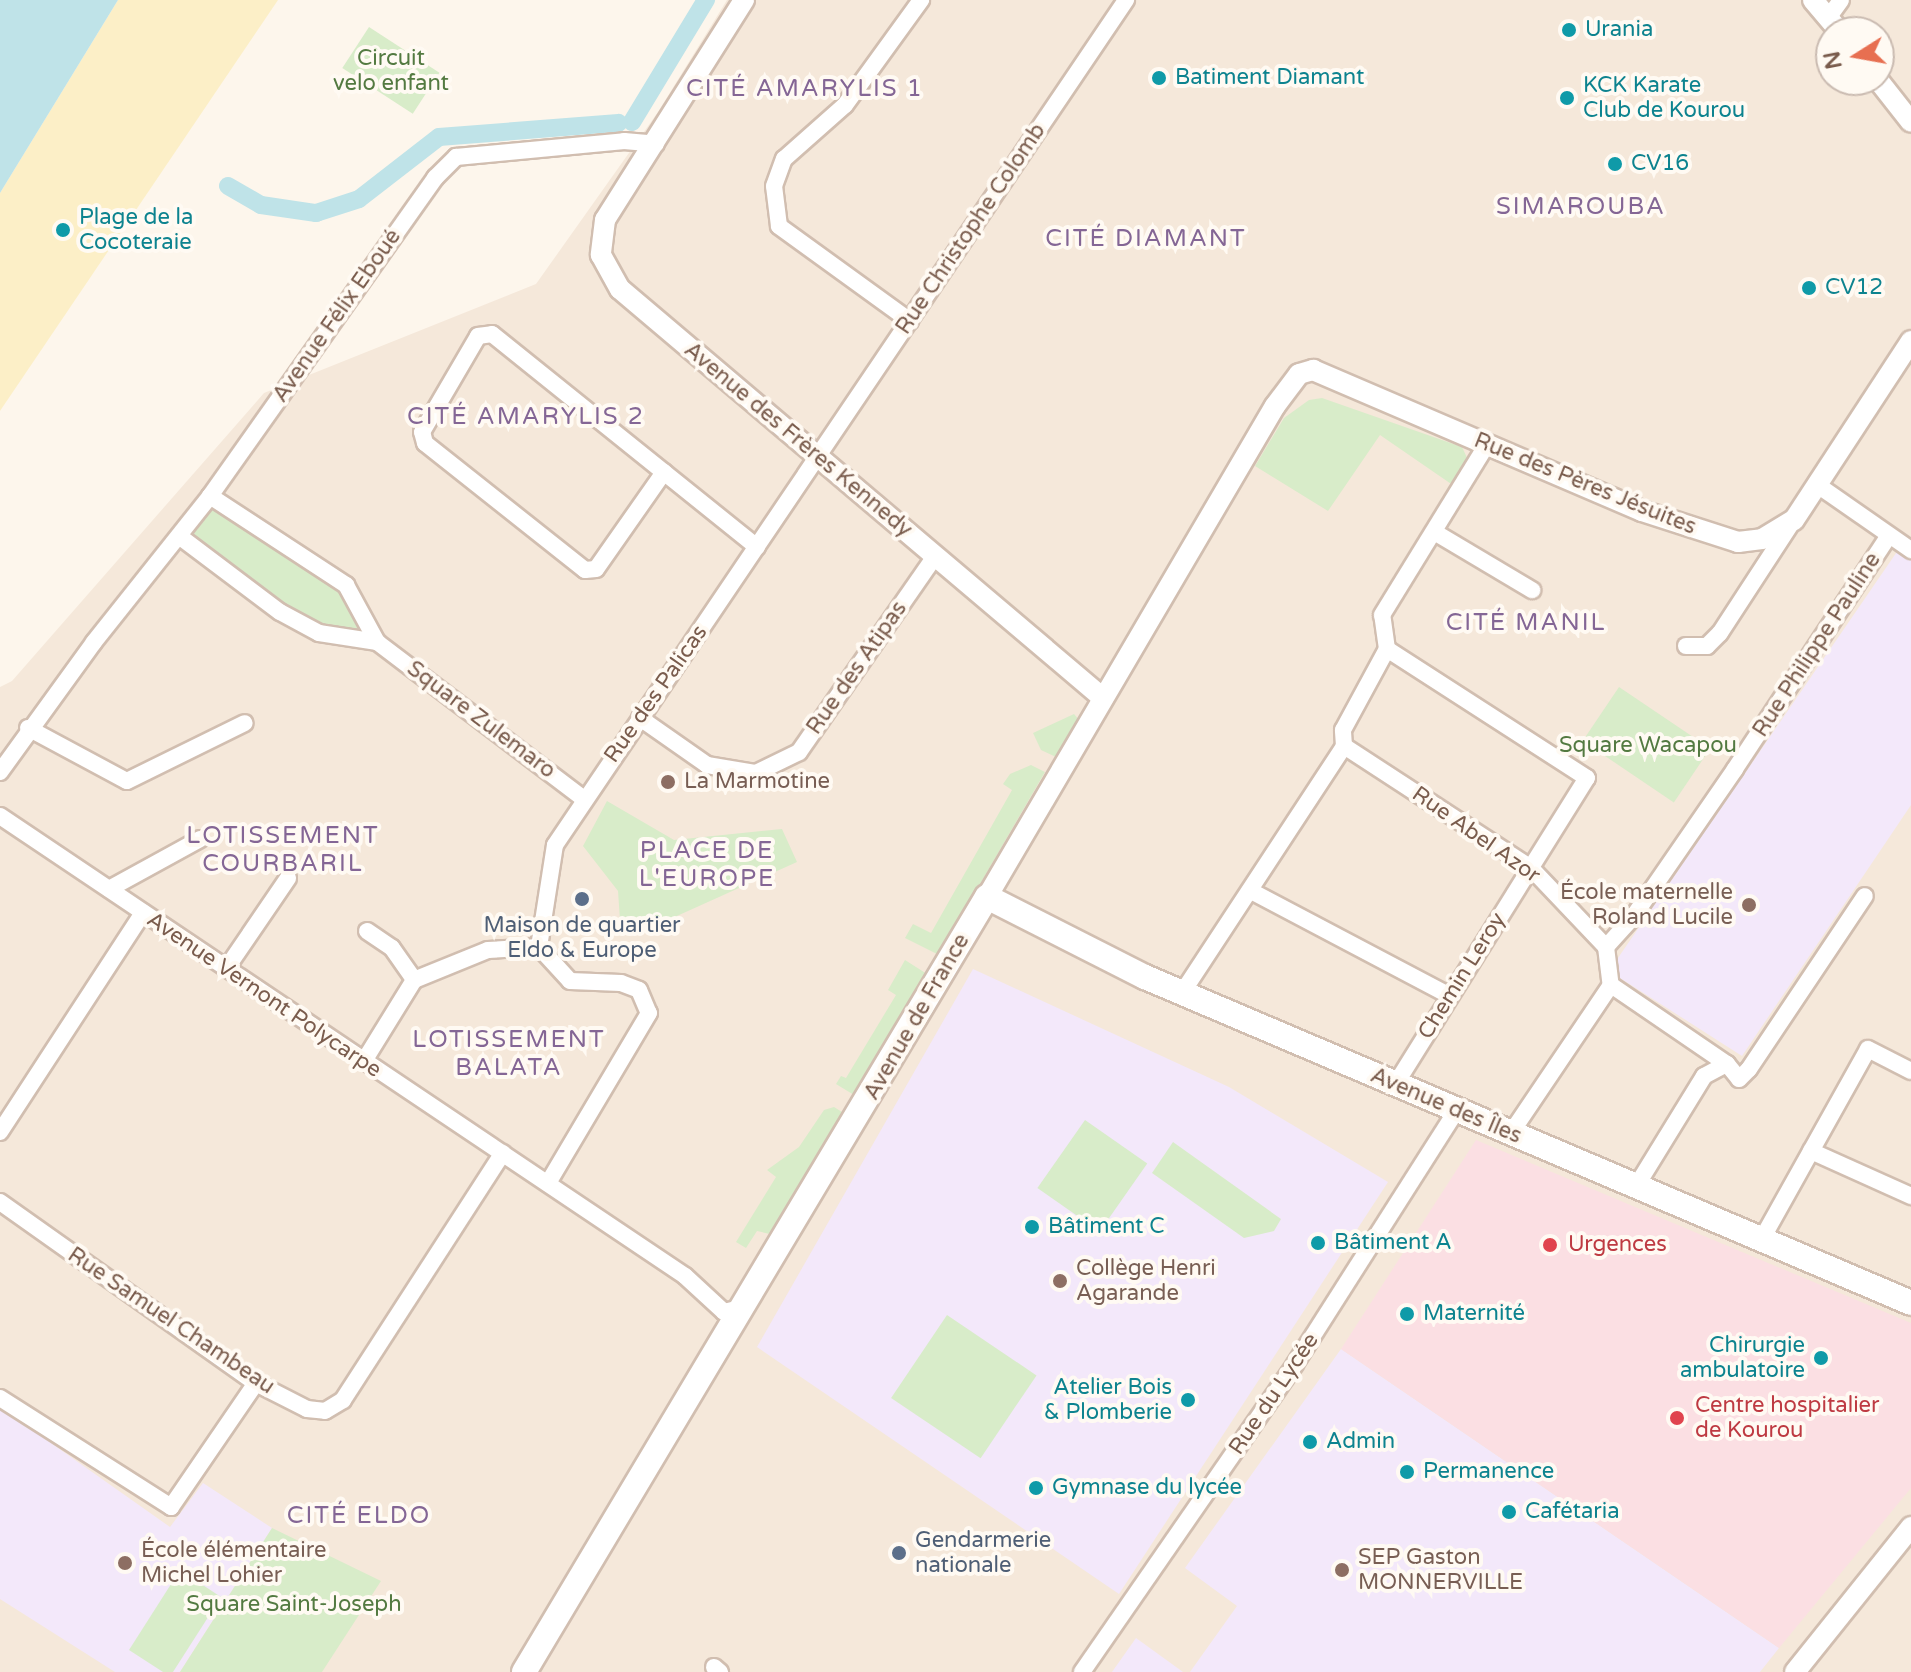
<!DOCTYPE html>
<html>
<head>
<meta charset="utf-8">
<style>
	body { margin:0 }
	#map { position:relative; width:1911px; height:1672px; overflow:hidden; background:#fdf6ec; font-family:"Varela Round",sans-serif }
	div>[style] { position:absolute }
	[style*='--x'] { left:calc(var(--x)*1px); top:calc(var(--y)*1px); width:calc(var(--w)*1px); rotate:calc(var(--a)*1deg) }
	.residential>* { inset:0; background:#f5e8da }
	.education>* { inset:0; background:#f3e8fa }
	.medical>* { inset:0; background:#fbdfe3 }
	.green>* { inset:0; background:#d8ecc9; transform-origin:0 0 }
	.sand>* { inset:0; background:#fcefc7 }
	.water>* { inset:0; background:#bfe3e8 }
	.canal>* { height:18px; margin:-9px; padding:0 9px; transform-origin:9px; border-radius:9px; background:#bfe3e8 }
	.roads { filter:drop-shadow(2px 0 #d1beb0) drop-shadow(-2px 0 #d1beb0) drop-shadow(0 2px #d1beb0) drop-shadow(0 -2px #d1beb0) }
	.minor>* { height:16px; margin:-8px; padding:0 8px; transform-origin:8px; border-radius:8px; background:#fff }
	.tertiary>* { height:20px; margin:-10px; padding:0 10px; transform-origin:10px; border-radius:10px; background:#fff }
	.secondary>* { height:24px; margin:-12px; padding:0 12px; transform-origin:12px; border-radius:12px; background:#fff }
	.dots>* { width:22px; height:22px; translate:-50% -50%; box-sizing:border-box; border:4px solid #fffaf3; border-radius:50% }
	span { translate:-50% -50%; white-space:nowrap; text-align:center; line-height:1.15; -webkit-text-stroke:8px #fffaf3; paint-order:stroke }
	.culture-label { font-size:22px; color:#0d838f }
	.left { translate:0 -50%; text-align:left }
	.right { translate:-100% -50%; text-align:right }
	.park-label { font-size:22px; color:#537a41 }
	.street-label { font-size:22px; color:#7a5c4d }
	.education-label { font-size:22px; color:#785e54 }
	.service-label { font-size:22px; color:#4e5e75 }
	.health-label { font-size:22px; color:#be3a42 }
	.neighbourhood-label { font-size:24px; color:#846695; letter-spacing:2px }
	.north { position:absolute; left:1815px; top:16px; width:80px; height:80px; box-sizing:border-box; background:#fffaf3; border:2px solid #cabbb1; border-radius:50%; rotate:259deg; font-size:22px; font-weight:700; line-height:32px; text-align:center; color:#7a5c4d }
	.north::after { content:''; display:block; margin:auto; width:28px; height:36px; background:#e76f51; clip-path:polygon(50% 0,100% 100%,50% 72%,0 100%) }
</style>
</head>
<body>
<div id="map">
	<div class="residential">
		<i style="clip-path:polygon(evenodd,727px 0,1911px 0,1911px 1672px,0 1672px,0 687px,12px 681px,264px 393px,536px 284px,658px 112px,727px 0,1831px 32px,1879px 32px,1879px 80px,1831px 80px,1831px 32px)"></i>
	</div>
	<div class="education">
		<i style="clip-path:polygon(1903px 543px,1911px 548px,1911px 805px,1742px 1056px,1609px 971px)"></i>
		<i style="clip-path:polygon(973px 969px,1229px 1087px,1388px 1182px,1119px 1594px,757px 1347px)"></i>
		<i style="clip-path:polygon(1341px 1349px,1779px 1648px,1760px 1672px,1190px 1672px,1237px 1606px,1185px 1568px)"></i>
		<i style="clip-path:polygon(0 1407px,170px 1527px,203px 1483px,272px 1528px,180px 1672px,115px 1672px,0 1599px)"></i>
		<i style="clip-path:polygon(1136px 1638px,1183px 1672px,1112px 1672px)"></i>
	</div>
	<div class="medical">
		<i style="clip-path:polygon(1476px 1140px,1911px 1323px,1911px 1488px,1779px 1648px,1341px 1349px)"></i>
	</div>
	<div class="green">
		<i style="left:369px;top:27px;width:84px;height:49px;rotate:33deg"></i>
		<i style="clip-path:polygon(1322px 398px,1462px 447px,1469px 462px,1457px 488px,1380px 435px,1328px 511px,1255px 466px,1284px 418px,1309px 400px)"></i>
		<i style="clip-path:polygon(210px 496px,346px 585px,377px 642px,319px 633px,179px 536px)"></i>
		<i style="left:1619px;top:687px;width:110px;height:65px;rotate:34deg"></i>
		<i style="clip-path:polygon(1074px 714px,1079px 720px,1056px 757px,1041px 750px,1033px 733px)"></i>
		<i style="clip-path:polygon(1031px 765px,1045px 772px,939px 955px,905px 938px,913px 924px,931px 933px,1012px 790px,1003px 784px,1010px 774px)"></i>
		<i style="clip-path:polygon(607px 801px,674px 840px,782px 829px,797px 862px,668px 920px,620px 920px,618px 891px,583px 846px)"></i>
		<i style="clip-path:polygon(905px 960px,927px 974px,854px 1095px,836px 1084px,841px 1076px,846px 1078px,896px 995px,888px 990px)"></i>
		<i style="clip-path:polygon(834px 1107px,842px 1112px,770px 1234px,757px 1231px,746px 1248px,736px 1242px,776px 1177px,767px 1170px,799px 1147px,824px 1110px)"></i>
		<i style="left:1085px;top:1120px;width:76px;height:83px;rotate:35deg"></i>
		<i style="clip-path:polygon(1173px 1142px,1281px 1219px,1274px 1231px,1244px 1238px,1152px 1173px)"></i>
		<i style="left:947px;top:1315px;width:108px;height:100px;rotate:34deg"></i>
		<i style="clip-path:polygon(272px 1528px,381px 1581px,322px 1672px,180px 1672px)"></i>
		<i style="clip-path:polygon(180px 1570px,221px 1597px,173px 1672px,163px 1672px,129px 1650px)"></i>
	</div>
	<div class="sand">
		<i style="clip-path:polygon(118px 0,278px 0,0 411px,0 193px)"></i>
	</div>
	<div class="water">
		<i style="clip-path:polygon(0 0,118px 0,0 193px)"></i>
	</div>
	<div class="canal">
		<i style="--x:632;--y:122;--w:143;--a:-58.8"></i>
		<i style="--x:228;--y:186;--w:38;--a:30"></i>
		<i style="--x:261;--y:205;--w:56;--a:8.3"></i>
		<i style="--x:316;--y:213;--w:45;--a:-18"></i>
		<i style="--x:359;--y:199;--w:101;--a:-37.8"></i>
		<i style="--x:439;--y:137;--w:180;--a:-4.5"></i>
	</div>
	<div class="roads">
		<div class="minor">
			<i style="--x:1828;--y:18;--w:22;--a:-54"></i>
			<i style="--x:910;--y:321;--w:162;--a:-144.1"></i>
			<i style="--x:779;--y:226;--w:40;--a:-97.1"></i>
			<i style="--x:774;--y:186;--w:29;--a:-70"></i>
			<i style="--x:784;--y:159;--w:81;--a:-41.5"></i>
			<i style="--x:845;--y:105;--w:130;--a:-54.1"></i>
			<i style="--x:664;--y:472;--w:118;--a:125"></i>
			<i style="--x:596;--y:569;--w:11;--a:175"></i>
			<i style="--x:585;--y:570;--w:204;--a:-141.6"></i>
			<i style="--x:425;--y:443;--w:11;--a:-105"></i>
			<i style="--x:422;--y:432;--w:111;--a:-59.7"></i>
			<i style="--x:478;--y:336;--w:14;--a:-8"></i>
			<i style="--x:492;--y:334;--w:340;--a:38.8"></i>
			<i style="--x:1816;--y:484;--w:116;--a:34.8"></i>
			<i style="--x:210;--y:496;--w:163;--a:33.2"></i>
			<i style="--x:346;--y:585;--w:65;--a:61.5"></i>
			<i style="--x:377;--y:642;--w:260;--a:37.2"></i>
			<i style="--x:1436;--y:533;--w:112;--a:30.7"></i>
			<i style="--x:179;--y:536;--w:126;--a:37"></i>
			<i style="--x:280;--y:612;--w:44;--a:28.3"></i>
			<i style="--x:319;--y:633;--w:59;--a:8.8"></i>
			<i style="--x:1686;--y:646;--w:21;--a:0"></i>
			<i style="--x:1707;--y:646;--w:18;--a:-45"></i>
			<i style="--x:1720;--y:633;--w:134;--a:-56.9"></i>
			<i style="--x:640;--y:718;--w:82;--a:35"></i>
			<i style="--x:707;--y:765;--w:50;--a:9.3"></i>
			<i style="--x:756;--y:773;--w:48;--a:-26"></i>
			<i style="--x:799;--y:752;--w:239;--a:-55.2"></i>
			<i style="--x:28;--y:728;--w:112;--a:28.2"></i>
			<i style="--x:127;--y:781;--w:131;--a:-26.2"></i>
			<i style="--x:1344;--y:746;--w:223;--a:33.1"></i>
			<i style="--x:1531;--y:868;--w:109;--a:46.5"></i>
			<i style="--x:1606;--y:947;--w:38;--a:83"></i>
			<i style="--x:1611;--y:985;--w:140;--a:34.3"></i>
			<i style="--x:0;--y:772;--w:160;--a:-54.1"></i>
			<i style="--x:94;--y:642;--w:186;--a:-51.5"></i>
			<i style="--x:210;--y:496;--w:390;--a:-54.7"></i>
			<i style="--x:435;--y:178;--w:30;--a:-45"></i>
			<i style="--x:456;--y:157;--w:169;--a:-5.4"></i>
			<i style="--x:624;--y:141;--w:32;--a:5"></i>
			<i style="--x:0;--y:816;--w:825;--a:33.88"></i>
			<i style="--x:685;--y:1276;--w:53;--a:42.7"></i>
			<i style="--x:724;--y:1312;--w:21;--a:-14"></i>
			<i style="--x:109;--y:889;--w:104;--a:-28.8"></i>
			<i style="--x:1251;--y:891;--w:223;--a:27.8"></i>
			<i style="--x:367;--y:931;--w:30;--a:34"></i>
			<i style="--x:392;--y:948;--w:39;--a:55"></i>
			<i style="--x:539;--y:947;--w:103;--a:-81.1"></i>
			<i style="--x:555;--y:845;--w:1020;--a:-55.95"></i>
			<i style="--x:539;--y:947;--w:46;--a:47.6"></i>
			<i style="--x:570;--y:981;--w:51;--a:2.2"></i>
			<i style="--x:621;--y:983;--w:19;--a:21"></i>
			<i style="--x:639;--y:990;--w:25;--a:67"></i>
			<i style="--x:649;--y:1013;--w:198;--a:120.7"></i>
			<i style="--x:1606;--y:947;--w:40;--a:-48"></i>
			<i style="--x:1633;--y:917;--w:180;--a:-55.4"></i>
			<i style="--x:1735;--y:769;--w:278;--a:-56.6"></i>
			<i style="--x:226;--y:969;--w:110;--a:-55.7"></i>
			<i style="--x:1182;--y:993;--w:295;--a:-56.7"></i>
			<i style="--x:1344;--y:746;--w:16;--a:-94"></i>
			<i style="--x:1343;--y:730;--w:92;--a:-61.5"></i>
			<i style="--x:364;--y:1061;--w:95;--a:-58.3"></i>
			<i style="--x:414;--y:980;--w:80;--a:-22.1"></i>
			<i style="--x:488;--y:950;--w:51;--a:-3.4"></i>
			<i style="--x:1395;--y:1085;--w:362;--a:-58"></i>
			<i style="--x:1587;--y:778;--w:238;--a:-147.2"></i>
			<i style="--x:1387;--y:649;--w:34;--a:-98"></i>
			<i style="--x:1382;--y:615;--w:201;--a:-58.4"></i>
			<i style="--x:0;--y:1132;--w:262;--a:-56.9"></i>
			<i style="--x:1511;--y:1133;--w:179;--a:-56"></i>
			<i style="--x:1811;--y:1151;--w:110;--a:24.2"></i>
			<i style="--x:1637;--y:1185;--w:128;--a:-58.4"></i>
			<i style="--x:1704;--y:1076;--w:26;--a:-28"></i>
			<i style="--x:1727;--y:1064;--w:19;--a:51"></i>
			<i style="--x:1739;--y:1079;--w:14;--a:-45"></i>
			<i style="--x:1749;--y:1069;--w:208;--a:-56.2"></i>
			<i style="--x:0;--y:1202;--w:314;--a:35.3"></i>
			<i style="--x:256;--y:1383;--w:57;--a:27"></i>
			<i style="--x:307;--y:1409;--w:18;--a:6"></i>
			<i style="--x:325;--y:1411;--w:21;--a:-31"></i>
			<i style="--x:343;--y:1400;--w:294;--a:-57.1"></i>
			<i style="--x:1763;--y:1237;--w:215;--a:-60.8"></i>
			<i style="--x:1868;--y:1049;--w:48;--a:27.1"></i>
			<i style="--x:0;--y:1398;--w:203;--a:32.5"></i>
			<i style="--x:171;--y:1507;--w:150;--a:-55.6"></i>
			<i style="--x:714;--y:1667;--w:8;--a:40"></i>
			<i style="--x:1082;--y:1672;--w:374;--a:-55.3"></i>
			<i style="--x:1295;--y:1364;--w:300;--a:-57.5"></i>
		</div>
		<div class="tertiary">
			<i style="--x:744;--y:0;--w:260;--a:122.3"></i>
			<i style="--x:605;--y:220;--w:35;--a:97"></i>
			<i style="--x:601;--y:255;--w:39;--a:61"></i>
			<i style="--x:620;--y:289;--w:633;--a:40.26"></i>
			<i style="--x:1813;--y:0;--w:42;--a:49.8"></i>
			<i style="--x:1878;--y:80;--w:53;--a:51.8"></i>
			<i style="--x:987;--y:897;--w:569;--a:-59.61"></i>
			<i style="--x:1275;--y:406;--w:40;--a:-53"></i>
			<i style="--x:1299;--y:374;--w:15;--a:-16"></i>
			<i style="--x:1313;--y:370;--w:358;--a:23.2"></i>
			<i style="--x:1642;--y:511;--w:101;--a:17.9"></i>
			<i style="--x:1738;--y:542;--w:24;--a:-7"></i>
			<i style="--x:1762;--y:539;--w:37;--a:-31"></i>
			<i style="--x:1794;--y:520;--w:214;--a:-56.8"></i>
			<i style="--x:1795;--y:1672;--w:186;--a:-51.3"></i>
		</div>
		<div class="secondary">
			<i style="--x:524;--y:1672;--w:903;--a:-59.15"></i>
			<i style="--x:987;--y:897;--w:177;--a:26.9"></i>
			<i style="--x:1145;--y:977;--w:832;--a:23.05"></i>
		</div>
	</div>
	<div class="dots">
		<i style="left:1569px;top:30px;background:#0f9aa8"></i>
		<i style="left:1159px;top:78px;background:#0f9aa8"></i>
		<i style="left:1567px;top:98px;background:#0f9aa8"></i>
		<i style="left:1615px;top:164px;background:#0f9aa8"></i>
		<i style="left:63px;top:230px;background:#0f9aa8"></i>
		<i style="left:1809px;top:288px;background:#0f9aa8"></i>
		<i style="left:668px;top:782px;background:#8d6e63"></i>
		<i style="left:582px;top:899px;background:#5c6f8a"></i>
		<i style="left:1749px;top:905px;background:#8d6e63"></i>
		<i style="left:1032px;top:1227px;background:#0f9aa8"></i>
		<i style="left:1318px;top:1243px;background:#0f9aa8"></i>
		<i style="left:1550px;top:1245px;background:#e0444e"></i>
		<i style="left:1060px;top:1281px;background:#8d6e63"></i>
		<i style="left:1407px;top:1314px;background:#0f9aa8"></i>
		<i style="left:1821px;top:1358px;background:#0f9aa8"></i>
		<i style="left:1188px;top:1400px;background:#0f9aa8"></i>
		<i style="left:1677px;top:1418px;background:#e0444e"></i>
		<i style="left:1310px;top:1442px;background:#0f9aa8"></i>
		<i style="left:1407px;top:1472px;background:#0f9aa8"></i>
		<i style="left:1036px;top:1488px;background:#0f9aa8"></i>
		<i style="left:1509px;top:1512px;background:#0f9aa8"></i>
		<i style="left:899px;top:1553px;background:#5c6f8a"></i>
		<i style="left:125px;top:1563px;background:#8d6e63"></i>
		<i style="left:1342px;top:1570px;background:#8d6e63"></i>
	</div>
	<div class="culture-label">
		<span class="left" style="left:1585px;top:30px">Urania</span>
		<span class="left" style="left:1175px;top:78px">Batiment Diamant</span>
		<span class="left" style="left:1583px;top:98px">KCK Karate<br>Club de Kourou</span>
		<span class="left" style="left:1631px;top:164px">CV16</span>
		<span class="left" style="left:79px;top:230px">Plage de la<br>Cocoteraie</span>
		<span class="left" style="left:1825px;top:288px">CV12</span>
		<span class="left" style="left:1048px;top:1227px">Bâtiment C</span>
		<span class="left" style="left:1334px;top:1243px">Bâtiment A</span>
		<span class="left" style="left:1423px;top:1314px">Maternité</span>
		<span class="right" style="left:1805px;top:1358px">Chirurgie<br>ambulatoire</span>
		<span class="right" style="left:1172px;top:1400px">Atelier Bois<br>&amp; Plomberie</span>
		<span class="left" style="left:1326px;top:1442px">Admin</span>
		<span class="left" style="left:1423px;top:1472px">Permanence</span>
		<span class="left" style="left:1052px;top:1488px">Gymnase du lycée</span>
		<span class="left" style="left:1525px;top:1512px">Cafétaria</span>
	</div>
	<div class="park-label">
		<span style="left:391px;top:71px">Circuit<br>velo enfant</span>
		<span style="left:1648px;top:746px">Square Wacapou</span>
		<span style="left:294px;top:1605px">Square Saint-Joseph</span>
	</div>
	<div class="street-label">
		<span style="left:971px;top:229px;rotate:-56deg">Rue Christophe Colomb</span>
		<span style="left:337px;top:316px;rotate:-55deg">Avenue Félix Eboué</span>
		<span style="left:798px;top:440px;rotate:40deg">Avenue des Frères Kennedy</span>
		<span style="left:1585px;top:484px;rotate:22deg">Rue des Pères Jésuites</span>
		<span style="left:1817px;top:645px;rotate:-57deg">Rue Philippe Pauline</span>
		<span style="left:857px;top:668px;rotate:-55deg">Rue des Atipas</span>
		<span style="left:656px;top:694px;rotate:-55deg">Rue des Palicas</span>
		<span style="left:481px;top:720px;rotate:37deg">Square Zulemaro</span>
		<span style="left:1476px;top:835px;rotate:35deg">Rue Abel Azor</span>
		<span style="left:1462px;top:976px;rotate:-58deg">Chemin Leroy</span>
		<span style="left:264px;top:995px;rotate:34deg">Avenue Vernont Polycarpe</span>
		<span style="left:917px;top:1017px;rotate:-60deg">Avenue de France</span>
		<span style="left:1446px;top:1106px;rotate:23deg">Avenue des Îles</span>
		<span style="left:171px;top:1321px;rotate:34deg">Rue Samuel Chambeau</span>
		<span style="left:1274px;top:1394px;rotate:-56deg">Rue du Lycée</span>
	</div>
	<div class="education-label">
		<span class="left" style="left:684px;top:782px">La Marmotine</span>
		<span class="right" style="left:1733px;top:905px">École maternelle<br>Roland Lucile</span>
		<span class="left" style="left:1076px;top:1281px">Collège Henri<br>Agarande</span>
		<span class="left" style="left:141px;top:1563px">École élémentaire<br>Michel Lohier</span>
		<span class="left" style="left:1358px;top:1570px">SEP Gaston<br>MONNERVILLE</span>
	</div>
	<div class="service-label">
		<span style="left:582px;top:938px">Maison de quartier<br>Eldo &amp; Europe</span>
		<span class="left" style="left:915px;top:1553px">Gendarmerie<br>nationale</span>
	</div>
	<div class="health-label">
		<span class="left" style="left:1568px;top:1245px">Urgences</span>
		<span class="left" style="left:1695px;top:1418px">Centre hospitalier<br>de Kourou</span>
	</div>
	<div class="neighbourhood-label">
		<span style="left:805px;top:89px">CITÉ AMARYLIS 1</span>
		<span style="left:1581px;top:207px">SIMAROUBA</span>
		<span style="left:1146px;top:239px">CITÉ DIAMANT</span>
		<span style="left:526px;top:417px">CITÉ AMARYLIS 2</span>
		<span style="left:1526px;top:623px">CITÉ MANIL</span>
		<span style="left:283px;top:850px">LOTISSEMENT<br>COURBARIL</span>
		<span style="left:707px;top:865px">PLACE DE<br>L'EUROPE</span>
		<span style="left:509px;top:1054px">LOTISSEMENT<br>BALATA</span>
		<span style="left:359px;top:1516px">CITÉ ELDO</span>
	</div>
	<div class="north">N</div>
</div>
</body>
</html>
